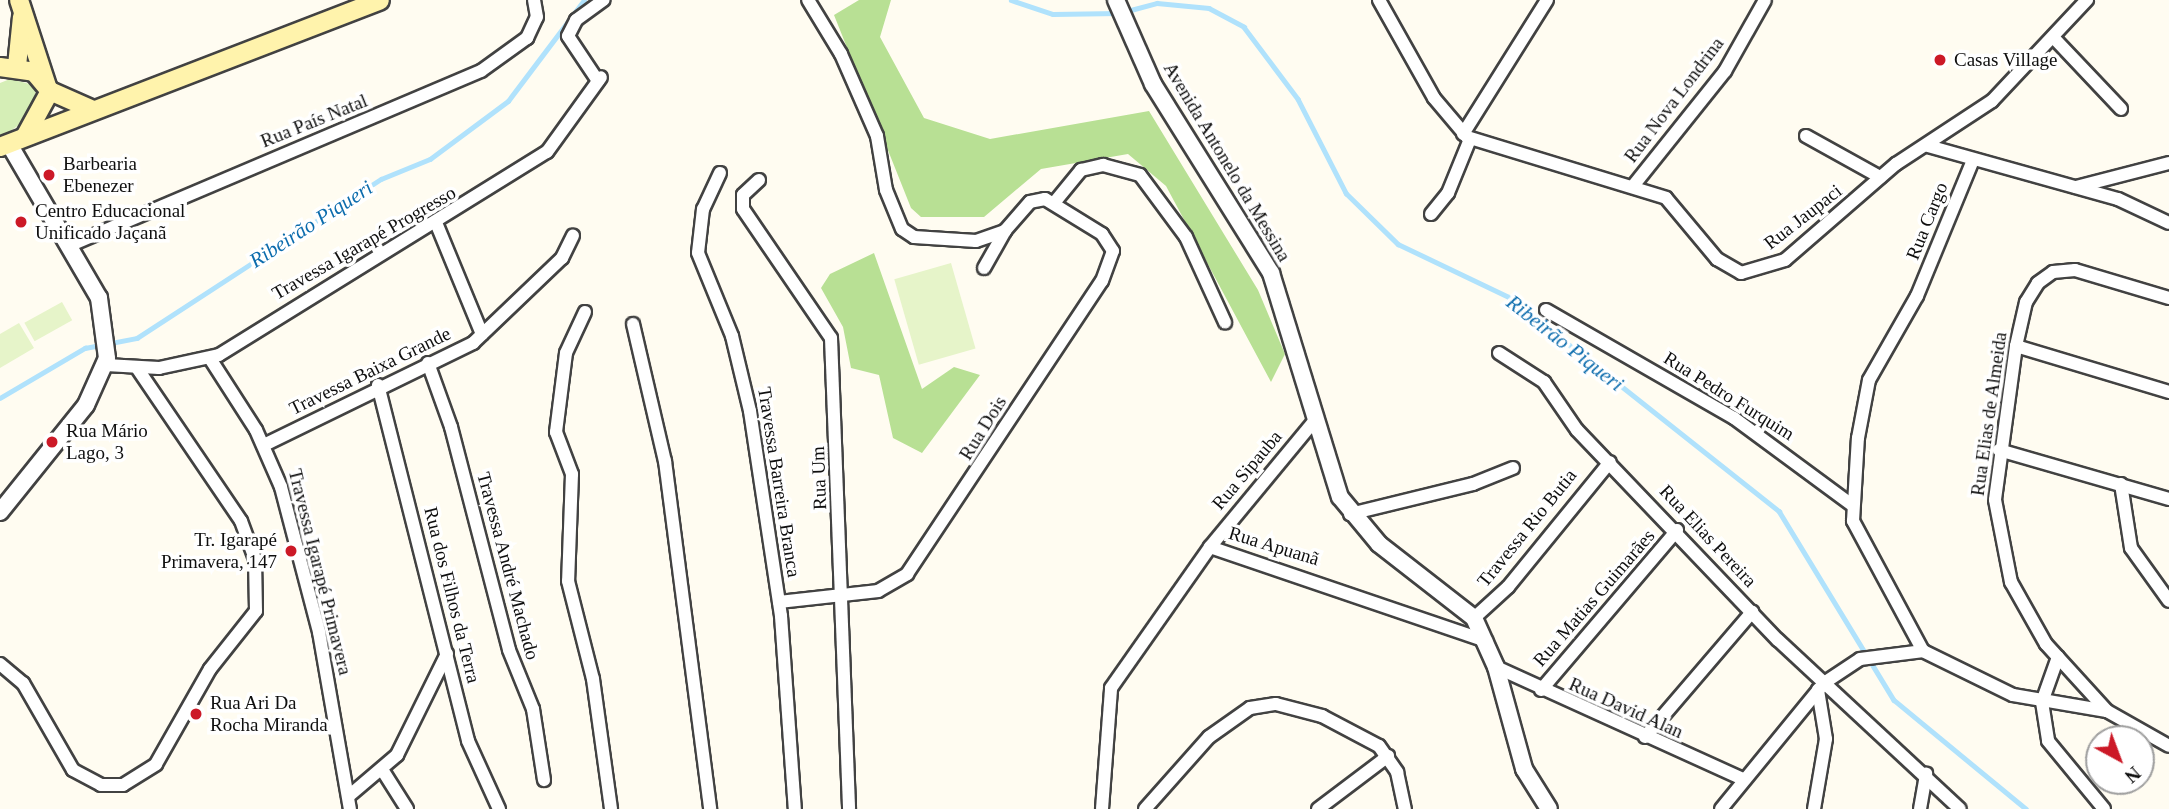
<!DOCTYPE html>
<html>
<head>
<meta charset="utf-8">
<style>
	body { margin:0 }
	#map { position:relative; width:2169px; height:809px; overflow:hidden; background:#fffcf1; font-family:Georgia,serif }
	div>[style] { position:absolute }
	[style*='--x'] { left:calc(var(--x)*1px); top:calc(var(--y)*1px); width:calc(var(--w)*1px); rotate:calc(var(--a)*1deg) }
	.green>* { inset:0; background:#d5eeb6 }
	.forest>* { inset:0; background:#b8e094 }
	.pitch>* { inset:0; background:#e6f4c9; transform-origin:0 0 }
	.stream>* { height:4.5px; margin:-2.25px; padding:0 2.25px; transform-origin:2.25px; border-radius:2.25px; background:#b0e2fc }
	.roads { filter:drop-shadow(2px 0 #424242) drop-shadow(-2px 0 #424242) drop-shadow(0 2px #424242) drop-shadow(0 -2px #424242) }
	.minor>* { height:12px; margin:-6px; padding:0 6px; transform-origin:6px; border-radius:6px; background:#fff }
	.tertiary>* { height:16px; margin:-8px; padding:0 8px; transform-origin:8px; border-radius:8px; background:#fff }
	.secondary>* { height:18px; margin:-9px; padding:0 9px; transform-origin:9px; border-radius:9px; background:#fff3ac }
	.dots>* { width:19px; height:19px; translate:-50% -50%; box-sizing:border-box; border:4px solid #fff; border-radius:50% }
	span { translate:-50% -50%; white-space:nowrap; text-align:center; line-height:1.15; -webkit-text-stroke:7px #fff; paint-order:stroke }
	.poi-label { font-size:19px; color:#0f0f0f }
	.left { translate:0 -50%; text-align:left }
	.right { translate:-100% -50%; text-align:right }
	.street-label { font-size:19px; color:#0f0f0f }
	.water-label { font-size:21px; color:#0c6cad; font-style:italic }
	.north { position:absolute; left:2085px; top:725px; width:70px; height:70px; box-sizing:border-box; background:#fff; border:2px solid #9f9f9f; border-radius:50%; rotate:139deg; font-size:19px; font-weight:700; line-height:28px; text-align:center; color:#0f0f0f }
	.north::after { content:''; display:block; margin:auto; width:24px; height:32px; background:#cc1927; clip-path:polygon(50% 0,100% 100%,50% 72%,0 100%) }
</style>
</head>
<body>
<div id="map">
	<div class="green">
		<i style="clip-path:polygon(10px 79px,34px 85px,37px 102px,32px 115px,0 139px,0 83px)"></i>
	</div>
	<div class="forest">
		<i style="clip-path:polygon(859px 0,891px 0,880px 37px,924px 118px,990px 139px,1149px 111px,1258px 290px,1285px 354px,1271px 382px,1166px 186px,1128px 154px,1041px 169px,984px 217px,921px 217px,911px 208px,834px 15px)"></i>
		<i style="clip-path:polygon(874px 253px,922px 389px,954px 367px,980px 375px,922px 453px,893px 438px,879px 375px,851px 368px,843px 327px,821px 288px,830px 274px)"></i>
	</div>
	<div class="pitch">
		<i style="left:951px;top:263px;width:89px;height:59px;rotate:74deg"></i>
		<i style="left:62px;top:302px;width:21px;height:43px;rotate:61deg"></i>
		<i style="clip-path:polygon(19px 323px,34px 348px,0 368px,0 334px)"></i>
	</div>
	<div class="stream">
		<i style="--x:1011;--y:0;--w:44;--a:18.4"></i>
		<i style="--x:1053;--y:14;--w:65;--a:-0.9"></i>
		<i style="--x:1127;--y:11;--w:31;--a:-15"></i>
		<i style="--x:1157;--y:3;--w:52;--a:5.5"></i>
		<i style="--x:1209;--y:8;--w:40;--a:28"></i>
		<i style="--x:1244;--y:27;--w:90;--a:53.1"></i>
		<i style="--x:1298;--y:99;--w:106;--a:62.9"></i>
		<i style="--x:1346;--y:193;--w:73;--a:44.4"></i>
		<i style="--x:1398;--y:244;--w:123;--a:25.5"></i>
		<i style="--x:1509;--y:297;--w:345;--a:38.4"></i>
		<i style="--x:1779;--y:511;--w:221;--a:58.7"></i>
		<i style="--x:1894;--y:700;--w:171;--a:39.5"></i>
		<i style="--x:0;--y:398;--w:99;--a:-30.5"></i>
		<i style="--x:85;--y:348;--w:53;--a:-10.9"></i>
		<i style="--x:137;--y:338;--w:291;--a:-33.1"></i>
		<i style="--x:381;--y:179;--w:53;--a:-22.2"></i>
		<i style="--x:430;--y:159;--w:97;--a:-36.6"></i>
		<i style="--x:508;--y:101;--w:126;--a:-53"></i>
	</div>
	<div class="roads">
		<div class="minor">
			<i style="--x:1379;--y:0;--w:112;--a:60.7"></i>
			<i style="--x:1434;--y:98;--w:51;--a:49.8"></i>
			<i style="--x:1467;--y:137;--w:208;--a:17"></i>
			<i style="--x:1666;--y:198;--w:80;--a:50.1"></i>
			<i style="--x:1717;--y:259;--w:28;--a:30"></i>
			<i style="--x:1741;--y:273;--w:46;--a:-16.5"></i>
			<i style="--x:1785;--y:260;--w:147;--a:-40.9"></i>
			<i style="--x:1896;--y:164;--w:115;--a:-33.3"></i>
			<i style="--x:1992;--y:101;--w:139;--a:-46.8"></i>
			<i style="--x:2053;--y:37;--w:99;--a:46.6"></i>
			<i style="--x:598;--y:81;--w:54;--a:-123.7"></i>
			<i style="--x:568;--y:36;--w:18;--a:-63"></i>
			<i style="--x:576;--y:20;--w:34;--a:-36"></i>
			<i style="--x:1463;--y:134;--w:158;--a:-57.9"></i>
			<i style="--x:1806;--y:136;--w:85;--a:29"></i>
			<i style="--x:1928;--y:146;--w:197;--a:15.6"></i>
			<i style="--x:2118;--y:199;--w:56;--a:25.2"></i>
			<i style="--x:720;--y:173;--w:40;--a:115"></i>
			<i style="--x:703;--y:209;--w:44;--a:96.5"></i>
			<i style="--x:698;--y:253;--w:90;--a:67.7"></i>
			<i style="--x:732;--y:336;--w:77;--a:76.5"></i>
			<i style="--x:750;--y:411;--w:207;--a:81.4"></i>
			<i style="--x:781;--y:616;--w:194;--a:85.9"></i>
			<i style="--x:759;--y:180;--w:22;--a:137"></i>
			<i style="--x:743;--y:195;--w:14;--a:90"></i>
			<i style="--x:743;--y:209;--w:156;--a:55.7"></i>
			<i style="--x:831;--y:338;--w:471;--a:87.8"></i>
			<i style="--x:1633;--y:186;--w:147;--a:-51.3"></i>
			<i style="--x:1725;--y:71;--w:81;--a:-60.6"></i>
			<i style="--x:2076;--y:187;--w:96;--a:-14.5"></i>
			<i style="--x:1054;--y:203;--w:43;--a:-50.7"></i>
			<i style="--x:1081;--y:170;--w:23;--a:-13"></i>
			<i style="--x:1103;--y:165;--w:38;--a:15"></i>
			<i style="--x:1140;--y:175;--w:77;--a:53.4"></i>
			<i style="--x:1186;--y:237;--w:94;--a:65.4"></i>
			<i style="--x:1431;--y:214;--w:27;--a:-51"></i>
			<i style="--x:1448;--y:193;--w:58;--a:-67.8"></i>
			<i style="--x:437;--y:225;--w:118;--a:67.6"></i>
			<i style="--x:71;--y:245;--w:445;--a:-23"></i>
			<i style="--x:481;--y:71;--w:57;--a:-35.7"></i>
			<i style="--x:527;--y:38;--w:23;--a:-65"></i>
			<i style="--x:537;--y:17;--w:17;--a:-100"></i>
			<i style="--x:984;--y:268;--w:43;--a:-60.4"></i>
			<i style="--x:2169;--y:298;--w:98;--a:-163.4"></i>
			<i style="--x:2075;--y:270;--w:22;--a:175"></i>
			<i style="--x:2053;--y:272;--w:19;--a:144"></i>
			<i style="--x:2038;--y:283;--w:22;--a:122"></i>
			<i style="--x:2026;--y:302;--w:45;--a:102.8"></i>
			<i style="--x:2016;--y:346;--w:155;--a:97.8"></i>
			<i style="--x:1995;--y:500;--w:84;--a:79"></i>
			<i style="--x:2011;--y:582;--w:71;--a:60.6"></i>
			<i style="--x:2046;--y:644;--w:91;--a:47.7"></i>
			<i style="--x:2107;--y:711;--w:71;--a:29.4"></i>
			<i style="--x:1546;--y:310;--w:217;--a:29.9"></i>
			<i style="--x:1734;--y:418;--w:147;--a:36.4"></i>
			<i style="--x:585;--y:312;--w:45;--a:114.9"></i>
			<i style="--x:566;--y:353;--w:80;--a:97.2"></i>
			<i style="--x:556;--y:432;--w:45;--a:69.1"></i>
			<i style="--x:572;--y:474;--w:107;--a:92.1"></i>
			<i style="--x:568;--y:581;--w:101;--a:75.7"></i>
			<i style="--x:593;--y:679;--w:131;--a:82.1"></i>
			<i style="--x:633;--y:324;--w:141;--a:76.9"></i>
			<i style="--x:665;--y:461;--w:351;--a:82.6"></i>
			<i style="--x:2016;--y:346;--w:160;--a:16.7"></i>
			<i style="--x:1499;--y:353;--w:54;--a:32.8"></i>
			<i style="--x:1544;--y:382;--w:58;--a:55.5"></i>
			<i style="--x:1577;--y:430;--w:291;--a:46.3"></i>
			<i style="--x:1778;--y:640;--w:248;--a:42.9"></i>
			<i style="--x:211;--y:360;--w:83;--a:57.3"></i>
			<i style="--x:256;--y:430;--w:62;--a:66.3"></i>
			<i style="--x:281;--y:487;--w:150;--a:75.3"></i>
			<i style="--x:319;--y:632;--w:180;--a:80.1"></i>
			<i style="--x:428;--y:363;--w:68;--a:70.2"></i>
			<i style="--x:451;--y:427;--w:230;--a:75.4"></i>
			<i style="--x:509;--y:650;--w:64;--a:67.9"></i>
			<i style="--x:533;--y:709;--w:72;--a:81.2"></i>
			<i style="--x:106;--y:365;--w:53;--a:3.2"></i>
			<i style="--x:159;--y:368;--w:61;--a:-12.2"></i>
			<i style="--x:219;--y:355;--w:386;--a:-31.8"></i>
			<i style="--x:547;--y:152;--w:92;--a:-54.2"></i>
			<i style="--x:378;--y:385;--w:367;--a:75.8"></i>
			<i style="--x:468;--y:741;--w:75;--a:65.5"></i>
			<i style="--x:264;--y:445;--w:233;--a:-26"></i>
			<i style="--x:473;--y:343;--w:123;--a:-43.7"></i>
			<i style="--x:562;--y:258;--w:25;--a:-64"></i>
			<i style="--x:1999;--y:450;--w:177;--a:16.1"></i>
			<i style="--x:2121;--y:484;--w:65;--a:81.1"></i>
			<i style="--x:2131;--y:548;--w:65;--a:54.4"></i>
			<i style="--x:1350;--y:514;--w:127;--a:-13.7"></i>
			<i style="--x:1473;--y:484;--w:43;--a:-21.8"></i>
			<i style="--x:1210;--y:547;--w:165;--a:-50.4"></i>
			<i style="--x:779;--y:602;--w:100;--a:-6.3"></i>
			<i style="--x:878;--y:591;--w:34;--a:-30"></i>
			<i style="--x:907;--y:574;--w:352;--a:-56.4"></i>
			<i style="--x:1102;--y:281;--w:32;--a:-70"></i>
			<i style="--x:1113;--y:251;--w:20;--a:-123"></i>
			<i style="--x:1102;--y:234;--w:67;--a:-148.4"></i>
			<i style="--x:1045;--y:199;--w:15;--a:169"></i>
			<i style="--x:1030;--y:202;--w:38;--a:131"></i>
			<i style="--x:1005;--y:231;--w:31;--a:161"></i>
			<i style="--x:976;--y:241;--w:62;--a:-176.3"></i>
			<i style="--x:914;--y:237;--w:14;--a:-146"></i>
			<i style="--x:902;--y:229;--w:42;--a:-112.3"></i>
			<i style="--x:886;--y:190;--w:55;--a:-99.5"></i>
			<i style="--x:877;--y:136;--w:90;--a:-113.7"></i>
			<i style="--x:841;--y:54;--w:63;--a:-121.4"></i>
			<i style="--x:1474;--y:618;--w:46;--a:-42.4"></i>
			<i style="--x:1508;--y:587;--w:161;--a:-50.8"></i>
			<i style="--x:1923;--y:651;--w:148;--a:-118.3"></i>
			<i style="--x:1853;--y:521;--w:83;--a:-86.6"></i>
			<i style="--x:1858;--y:438;--w:59;--a:-79.3"></i>
			<i style="--x:1869;--y:380;--w:97;--a:-60.3"></i>
			<i style="--x:1917;--y:296;--w:147;--a:-67.6"></i>
			<i style="--x:2058;--y:657;--w:48;--a:109.6"></i>
			<i style="--x:2042;--y:702;--w:39;--a:81"></i>
			<i style="--x:2048;--y:741;--w:88;--a:50.5"></i>
			<i style="--x:0;--y:664;--w:30;--a:40"></i>
			<i style="--x:23;--y:683;--w:100;--a:60.1"></i>
			<i style="--x:73;--y:770;--w:32;--a:28"></i>
			<i style="--x:101;--y:785;--w:22;--a:0"></i>
			<i style="--x:123;--y:785;--w:39;--a:-32"></i>
			<i style="--x:156;--y:764;--w:109;--a:-60.4"></i>
			<i style="--x:210;--y:669;--w:74;--a:-51.6"></i>
			<i style="--x:256;--y:611;--w:52;--a:-91.1"></i>
			<i style="--x:255;--y:559;--w:40;--a:-110.2"></i>
			<i style="--x:241;--y:521;--w:185;--a:-124.2"></i>
			<i style="--x:1496;--y:667;--w:271;--a:24.4"></i>
			<i style="--x:1541;--y:690;--w:210;--a:-49.6"></i>
			<i style="--x:1645;--y:737;--w:165;--a:-49.4"></i>
			<i style="--x:383;--y:771;--w:45;--a:57.7"></i>
			<i style="--x:350;--y:795;--w:62;--a:-40.4"></i>
			<i style="--x:397;--y:755;--w:113;--a:-63.7"></i>
			<i style="--x:1102;--y:809;--w:121;--a:-85.7"></i>
			<i style="--x:1111;--y:688;--w:172;--a:-54.9"></i>
			<i style="--x:1210;--y:547;--w:292;--a:18.8"></i>
			<i style="--x:1145;--y:809;--w:96;--a:-48.4"></i>
			<i style="--x:1209;--y:737;--w:50;--a:-35.3"></i>
			<i style="--x:1250;--y:708;--w:26;--a:-9"></i>
			<i style="--x:1276;--y:704;--w:48;--a:14.6"></i>
			<i style="--x:1322;--y:716;--w:64;--a:27.8"></i>
			<i style="--x:1379;--y:746;--w:32;--a:55"></i>
			<i style="--x:1397;--y:772;--w:38;--a:78"></i>
			<i style="--x:1318;--y:809;--w:88;--a:-37.1"></i>
			<i style="--x:1721;--y:809;--w:163;--a:-50.7"></i>
			<i style="--x:1824;--y:683;--w:43;--a:-33.7"></i>
			<i style="--x:1860;--y:659;--w:64;--a:-7.2"></i>
			<i style="--x:1923;--y:651;--w:100;--a:26.1"></i>
			<i style="--x:2013;--y:695;--w:95;--a:9.7"></i>
			<i style="--x:1814;--y:809;--w:71;--a:-80.3"></i>
			<i style="--x:1826;--y:739;--w:50;--a:-99.3"></i>
			<i style="--x:1920;--y:809;--w:36;--a:-80"></i>
		</div>
		<div class="tertiary">
			<i style="--x:1116;--y:0;--w:92;--a:66.2"></i>
			<i style="--x:1153;--y:84;--w:223;--a:58"></i>
			<i style="--x:1271;--y:273;--w:234;--a:72.9"></i>
			<i style="--x:1340;--y:497;--w:61;--a:50.3"></i>
			<i style="--x:1379;--y:544;--w:120;--a:37.9"></i>
			<i style="--x:1474;--y:618;--w:54;--a:65.8"></i>
			<i style="--x:1496;--y:667;--w:106;--a:74.6"></i>
			<i style="--x:1524;--y:769;--w:47;--a:58"></i>
			<i style="--x:0;--y:512;--w:137;--a:-51.2"></i>
			<i style="--x:86;--y:405;--w:51;--a:-65.9"></i>
			<i style="--x:107;--y:358;--w:61;--a:-97.6"></i>
			<i style="--x:99;--y:298;--w:178;--a:-120.3"></i>
		</div>
		<div class="secondary">
			<i style="--x:19;--y:0;--w:90;--a:72"></i>
			<i style="--x:17;--y:66;--w:49;--a:-84.2"></i>
			<i style="--x:0;--y:67;--w:34;--a:8"></i>
			<i style="--x:34;--y:72;--w:25;--a:50"></i>
			<i style="--x:50;--y:91;--w:50;--a:118.6"></i>
			<i style="--x:50;--y:91;--w:47;--a:23.8"></i>
			<i style="--x:0;--y:147;--w:407;--a:-21.1"></i>
		</div>
	</div>
	<div class="dots">
		<i style="left:1940px;top:60px;background:#cc1927"></i>
		<i style="left:49px;top:175px;background:#cc1927"></i>
		<i style="left:21px;top:222px;background:#cc1927"></i>
		<i style="left:52px;top:442px;background:#cc1927"></i>
		<i style="left:291px;top:551px;background:#cc1927"></i>
		<i style="left:196px;top:714px;background:#cc1927"></i>
	</div>
	<div class="poi-label">
		<span class="left" style="left:1954px;top:60px">Casas Village</span>
		<span class="left" style="left:63px;top:175px">Barbearia<br>Ebenezer</span>
		<span class="left" style="left:35px;top:222px">Centro Educacional<br>Unificado Jaçanã</span>
		<span class="left" style="left:66px;top:442px">Rua Mário<br>Lago, 3</span>
		<span class="right" style="left:277px;top:551px">Tr. Igarapé<br>Primavera, 147</span>
		<span class="left" style="left:210px;top:714px">Rua Ari Da<br>Rocha Miranda</span>
	</div>
	<div class="street-label">
		<span style="left:1674px;top:100px;rotate:-53deg">Rua Nova Londrina</span>
		<span style="left:314px;top:121px;rotate:-22deg">Rua País Natal</span>
		<span style="left:1227px;top:162px;rotate:59deg">Avenida Antonelo da Messina</span>
		<span style="left:1803px;top:217px;rotate:-38deg">Rua Jaupaci</span>
		<span style="left:1927px;top:221px;rotate:-68deg">Rua Cargo</span>
		<span style="left:364px;top:243px;rotate:-30deg">Travessa Igarapé Progresso</span>
		<span style="left:370px;top:371px;rotate:-26deg">Travessa Baixa Grande</span>
		<span style="left:1729px;top:396px;rotate:32deg">Rua Pedro Furquim</span>
		<span style="left:1989px;top:414px;rotate:-82deg">Rua Elias de Almeida</span>
		<span style="left:983px;top:428px;rotate:-58deg">Rua Dois</span>
		<span style="left:1247px;top:470px;rotate:-50deg">Rua Sipauba</span>
		<span style="left:819px;top:478px;rotate:-92deg">Rua Um</span>
		<span style="left:779px;top:482px;rotate:81deg">Travessa Barreira Branca</span>
		<span style="left:1527px;top:528px;rotate:-51deg">Travessa Rio Butia</span>
		<span style="left:1708px;top:536px;rotate:47deg">Rua Elias Pereira</span>
		<span style="left:1274px;top:546px;rotate:17deg">Rua Apuanã</span>
		<span style="left:508px;top:566px;rotate:75deg">Travessa André Machado</span>
		<span style="left:320px;top:572px;rotate:76deg">Travessa Igarapé Primavera</span>
		<span style="left:452px;top:595px;rotate:76deg">Rua dos Filhos da Terra</span>
		<span style="left:1594px;top:598px;rotate:-49deg">Rua Matias Guimarães</span>
		<span style="left:1626px;top:708px;rotate:24deg">Rua David Alan</span>
	</div>
	<div class="water-label">
		<span style="left:311px;top:224px;rotate:-33deg">Ribeirão Piqueri</span>
		<span style="left:1565px;top:343px;rotate:38deg">Ribeirão Piqueri</span>
	</div>
	<div class="north">N</div>
</div>
</body>
</html>
